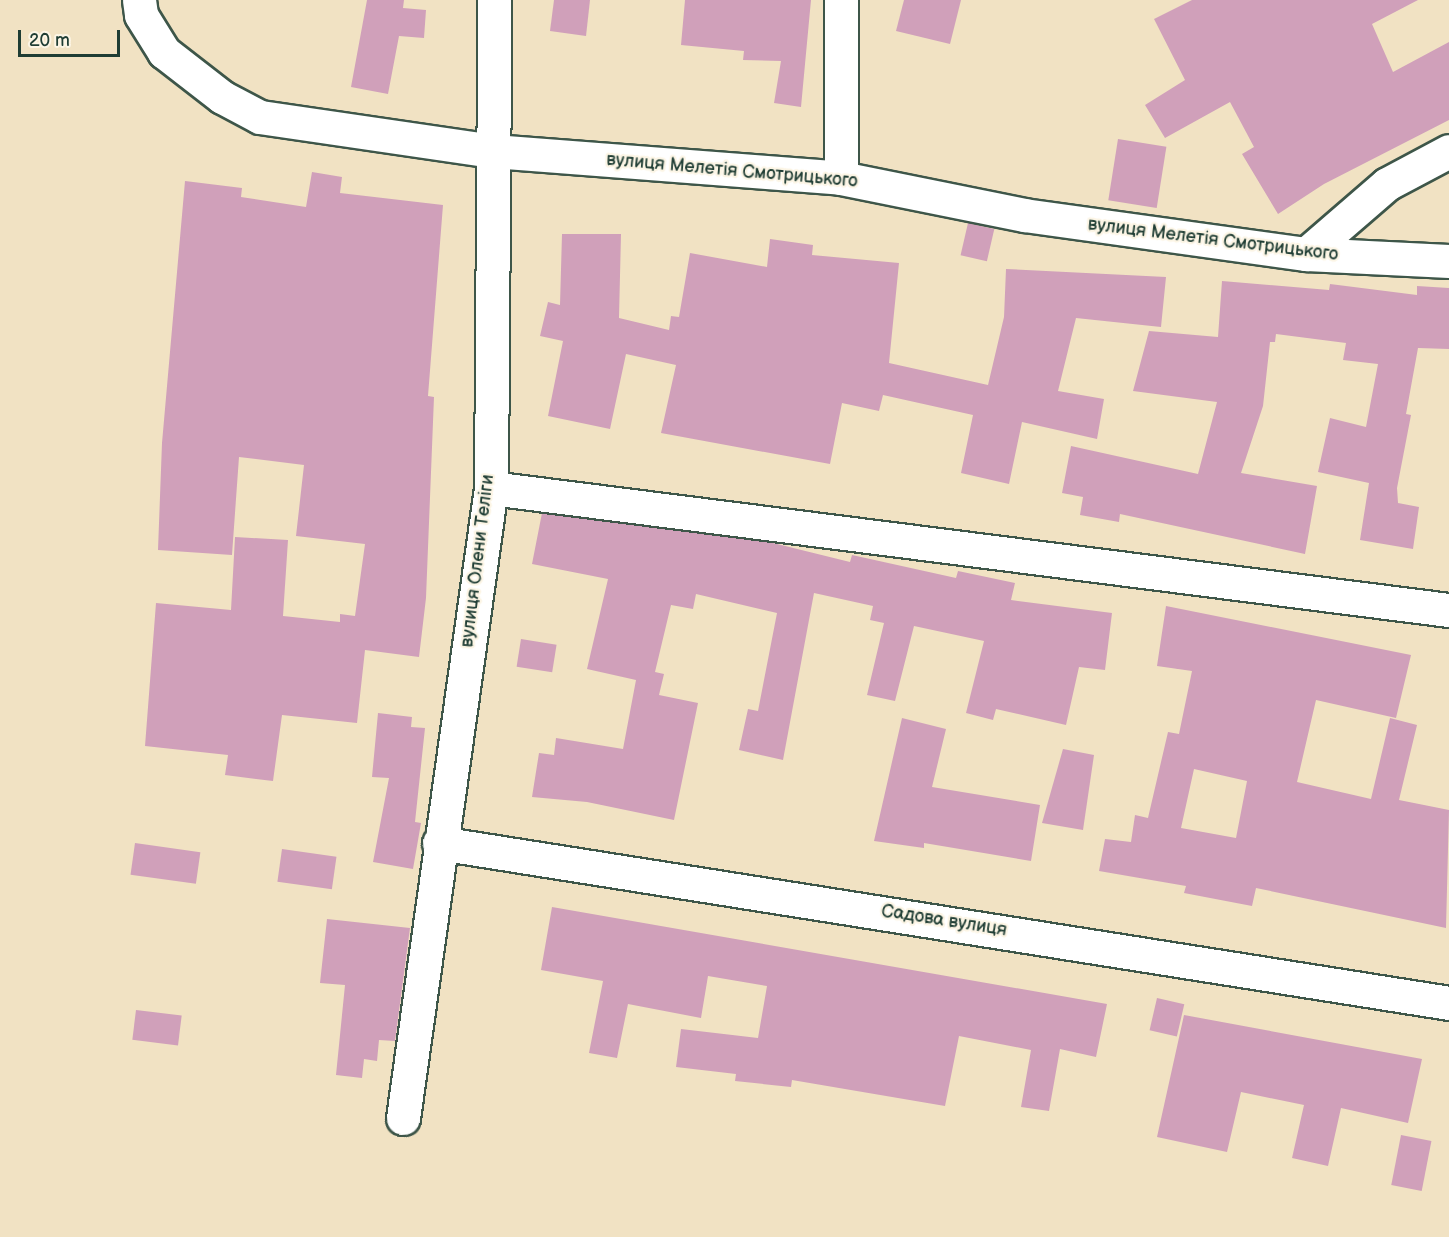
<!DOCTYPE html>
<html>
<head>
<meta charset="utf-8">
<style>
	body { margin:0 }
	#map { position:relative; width:1449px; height:1237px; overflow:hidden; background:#f1e2c3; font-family:"Balsamiq Sans",sans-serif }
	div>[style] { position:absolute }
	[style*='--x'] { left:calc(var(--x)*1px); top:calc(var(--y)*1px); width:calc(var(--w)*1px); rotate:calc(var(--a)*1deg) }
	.building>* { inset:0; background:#d0a0ba; transform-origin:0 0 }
	.roads { filter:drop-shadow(2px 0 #3e5649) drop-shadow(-2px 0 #3e5649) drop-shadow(0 2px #3e5649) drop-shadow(0 -2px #3e5649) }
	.minor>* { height:33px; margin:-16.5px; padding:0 16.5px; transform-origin:16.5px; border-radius:16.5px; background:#fff }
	span { translate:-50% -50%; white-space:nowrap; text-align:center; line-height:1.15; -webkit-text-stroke:4.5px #fcf5e5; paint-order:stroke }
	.street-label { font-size:18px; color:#1f3d34 }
	.scale { position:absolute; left:18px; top:30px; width:102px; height:27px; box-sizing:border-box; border:3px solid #1f3d34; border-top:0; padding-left:8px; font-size:18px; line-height:21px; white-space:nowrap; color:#1f3d34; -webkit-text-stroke:4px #fcf5e5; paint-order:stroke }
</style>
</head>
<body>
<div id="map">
	<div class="building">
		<i style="clip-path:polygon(367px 0,404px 0,403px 8px,426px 10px,424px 38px,399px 36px,388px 94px,351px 87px)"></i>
		<i style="clip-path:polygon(554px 0,590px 0,586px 36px,550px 31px)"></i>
		<i style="clip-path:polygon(685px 0,811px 0,801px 107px,774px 103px,781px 61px,743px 60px,744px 51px,681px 45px)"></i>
		<i style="clip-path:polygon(904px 0,961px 0,950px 44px,896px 31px)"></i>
		<i style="clip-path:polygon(1192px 0,1418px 0,1372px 24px,1393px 72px,1449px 42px,1449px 120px,1324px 184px,1278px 214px,1242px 154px,1254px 147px,1230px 102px,1165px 138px,1145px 105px,1185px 80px,1154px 19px)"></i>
		<i style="left:1118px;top:139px;width:49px;height:62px;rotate:9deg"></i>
		<i style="clip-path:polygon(312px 172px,342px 177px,340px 193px,443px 205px,428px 396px,434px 397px,426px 598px,419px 657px,365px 650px,357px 723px,282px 715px,273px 781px,225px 775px,228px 755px,145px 746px,156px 603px,231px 610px,235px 537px,288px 540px,283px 616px,340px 622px,340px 614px,355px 616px,365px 544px,296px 536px,304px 465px,239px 457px,232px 555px,158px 550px,162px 443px,185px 181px,242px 188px,241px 197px,306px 207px)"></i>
		<i style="left:968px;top:223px;width:27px;height:33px;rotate:13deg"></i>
		<i style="clip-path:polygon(562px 234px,621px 234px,619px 318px,669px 330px,671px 316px,679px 317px,690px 253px,767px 267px,770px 239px,813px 245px,812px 255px,899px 263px,889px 363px,988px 385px,1004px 317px,1006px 269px,1166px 277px,1161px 327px,1076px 318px,1058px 391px,1104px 399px,1097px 439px,1022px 422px,1009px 484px,961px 473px,973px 415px,883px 395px,879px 411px,842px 403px,830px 464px,661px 433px,676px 365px,626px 354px,610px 429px,548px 416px,563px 341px,540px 336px,548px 302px,560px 305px)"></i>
		<i style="clip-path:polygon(1222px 281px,1329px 290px,1330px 284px,1417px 295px,1417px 286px,1449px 288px,1449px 349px,1418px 348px,1406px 414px,1411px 415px,1397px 488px,1398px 503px,1419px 507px,1413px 549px,1360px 540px,1369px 483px,1318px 472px,1330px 418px,1366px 427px,1378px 364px,1343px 360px,1346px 343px,1276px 334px,1275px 342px,1270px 342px,1263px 406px,1241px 473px,1317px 486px,1305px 554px,1120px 514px,1119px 522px,1080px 515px,1083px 497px,1062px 493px,1071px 446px,1198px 474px,1217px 402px,1133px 391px,1149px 331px,1218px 337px)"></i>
		<i style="clip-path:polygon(542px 513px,769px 542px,850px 562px,852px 555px,956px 578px,958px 571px,1015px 583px,1011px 600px,1112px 613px,1105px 670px,1079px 667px,1066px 725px,996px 709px,993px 720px,966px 713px,984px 641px,914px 626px,895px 701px,867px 695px,884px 623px,870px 620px,873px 606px,814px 593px,783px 760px,739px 750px,748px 709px,758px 711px,777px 613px,696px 594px,693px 609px,671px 605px,655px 672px,664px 674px,659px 695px,698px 703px,674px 820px,587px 802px,532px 797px,539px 753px,554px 755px,556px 738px,623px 749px,636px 680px,587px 669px,608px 579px,532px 564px)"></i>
		<i style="clip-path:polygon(evenodd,1166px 606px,1411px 655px,1396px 718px,1316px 700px,1297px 782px,1371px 799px,1390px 718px,1417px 725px,1399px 800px,1449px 810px,1446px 928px,1256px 888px,1252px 906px,1184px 893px,1186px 886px,1099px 871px,1105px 839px,1131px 842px,1135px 815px,1148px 818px,1168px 732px,1179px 734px,1192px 671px,1157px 666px,1166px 606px,1194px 769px,1247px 781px,1236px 838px,1181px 828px,1194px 769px)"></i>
		<i style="left:521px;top:639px;width:36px;height:28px;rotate:9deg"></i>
		<i style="clip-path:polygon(378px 713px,412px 717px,411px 727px,425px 728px,415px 822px,421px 823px,413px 869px,373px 862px,389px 778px,372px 777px)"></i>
		<i style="clip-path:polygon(902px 718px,946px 729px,932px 787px,1040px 805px,1031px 861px,924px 843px,924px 848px,874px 841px)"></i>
		<i style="clip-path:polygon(1063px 749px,1094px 755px,1083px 830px,1042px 823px)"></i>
		<i style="left:135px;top:843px;width:66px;height:32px;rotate:8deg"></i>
		<i style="left:282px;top:849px;width:55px;height:33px;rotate:8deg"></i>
		<i style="clip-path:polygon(552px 907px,1107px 1004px,1096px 1057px,1060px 1049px,1049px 1111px,1021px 1107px,1031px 1050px,959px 1036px,945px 1106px,792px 1080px,791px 1087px,735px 1081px,736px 1074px,676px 1067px,681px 1029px,758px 1038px,767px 986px,708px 976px,701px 1018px,628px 1004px,617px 1058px,589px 1053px,603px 981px,541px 970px)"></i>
		<i style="clip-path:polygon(327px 919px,410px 928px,395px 1041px,379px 1040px,377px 1061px,364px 1059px,362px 1078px,336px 1075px,345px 985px,320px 983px)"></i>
		<i style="left:1157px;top:998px;width:28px;height:33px;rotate:13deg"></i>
		<i style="left:136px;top:1010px;width:46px;height:30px;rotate:7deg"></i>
		<i style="clip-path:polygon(1184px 1015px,1422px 1059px,1408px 1123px,1341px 1108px,1328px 1166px,1292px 1158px,1304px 1105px,1241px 1092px,1227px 1152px,1157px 1137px)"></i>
		<i style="left:1401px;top:1135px;width:31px;height:51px;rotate:11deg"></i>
	</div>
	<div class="roads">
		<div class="minor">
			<i style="--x:139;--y:0;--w:15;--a:82"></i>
			<i style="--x:141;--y:15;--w:44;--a:58.1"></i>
			<i style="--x:164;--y:52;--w:73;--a:37.8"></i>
			<i style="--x:222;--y:97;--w:43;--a:27.8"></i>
			<i style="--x:260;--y:117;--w:235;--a:8.3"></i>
			<i style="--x:493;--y:151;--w:349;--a:4.4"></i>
			<i style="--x:841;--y:178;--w:187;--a:11.4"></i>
			<i style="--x:1024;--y:215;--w:285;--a:7.9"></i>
			<i style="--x:1306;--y:254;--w:143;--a:2.8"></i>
			<i style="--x:841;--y:0;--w:178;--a:90"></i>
			<i style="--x:1306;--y:254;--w:107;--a:-40.8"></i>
			<i style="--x:1387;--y:184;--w:70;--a:-28"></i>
			<i style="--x:491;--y:488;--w:966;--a:7.26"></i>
			<i style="--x:439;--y:843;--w:1023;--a:9"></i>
			<i style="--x:403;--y:1118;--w:636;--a:-82.05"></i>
			<i style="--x:491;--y:488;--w:488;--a:-89.6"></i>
		</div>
	</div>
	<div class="street-label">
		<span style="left:732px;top:171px;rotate:5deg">вулиця Мелетія Смотрицького</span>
		<span style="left:1213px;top:240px;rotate:7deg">вулиця Мелетія Смотрицького</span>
		<span style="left:478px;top:561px;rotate:-83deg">вулиця Олени Теліги</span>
		<span style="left:944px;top:921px;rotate:9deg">Садова вулиця</span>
	</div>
	<div class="scale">20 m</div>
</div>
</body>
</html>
